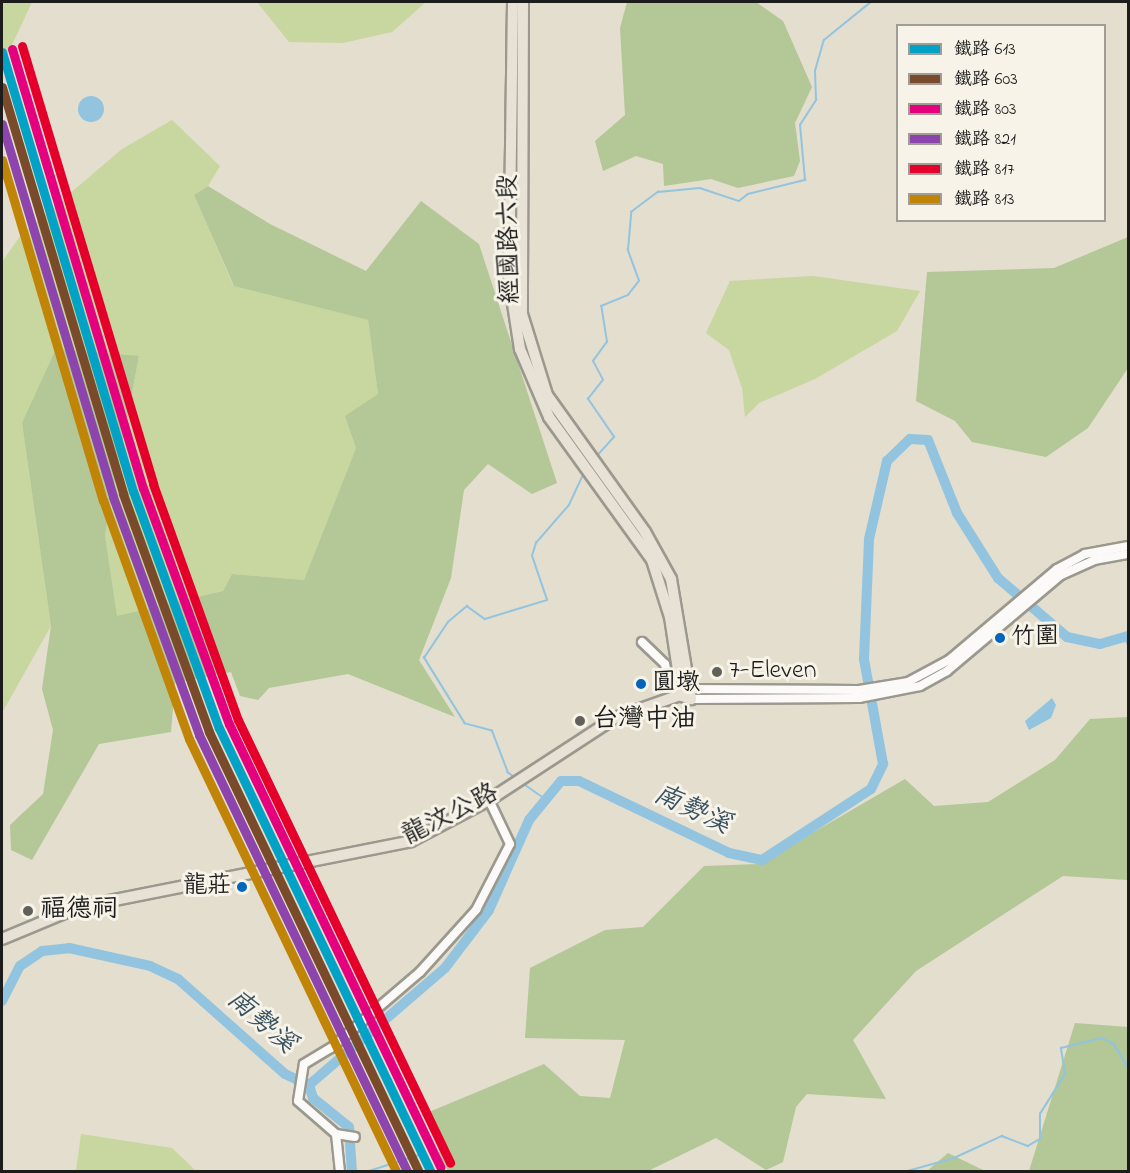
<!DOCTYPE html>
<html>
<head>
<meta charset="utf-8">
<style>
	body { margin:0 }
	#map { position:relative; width:1130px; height:1173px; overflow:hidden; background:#e3decd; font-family:"Indie Flower","LXGW WenKai TC",sans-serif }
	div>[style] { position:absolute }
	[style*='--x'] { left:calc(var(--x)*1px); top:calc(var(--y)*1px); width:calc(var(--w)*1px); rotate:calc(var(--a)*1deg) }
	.green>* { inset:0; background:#c7d79f }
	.forest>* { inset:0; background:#b3c797 }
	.water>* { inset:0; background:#92c4e0 }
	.round { border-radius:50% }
	.stream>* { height:1.5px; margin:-0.75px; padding:0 0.75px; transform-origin:0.75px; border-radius:0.75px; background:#92c4e0 }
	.river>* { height:10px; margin:-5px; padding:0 5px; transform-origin:5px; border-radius:5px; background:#92c4e0 }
	.roads { filter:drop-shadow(2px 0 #9b988e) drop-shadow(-2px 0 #9b988e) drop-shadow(0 2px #9b988e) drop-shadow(0 -2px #9b988e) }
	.minor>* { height:8px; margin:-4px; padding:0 4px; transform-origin:4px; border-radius:4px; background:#fbfaf8 }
	.major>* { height:10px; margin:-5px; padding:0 5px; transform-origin:5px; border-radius:5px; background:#e8e1d5 }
	.rail-1>* { height:9px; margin:-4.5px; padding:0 4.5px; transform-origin:4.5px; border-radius:4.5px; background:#01a2c5 }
	.rail-2>* { height:9px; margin:-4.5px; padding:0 4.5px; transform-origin:4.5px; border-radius:4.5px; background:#7a4b2a }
	.rail-3>* { height:9px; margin:-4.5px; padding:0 4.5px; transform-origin:4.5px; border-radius:4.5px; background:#e5007d }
	.rail-4>* { height:9px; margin:-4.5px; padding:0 4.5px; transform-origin:4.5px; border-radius:4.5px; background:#8e44ad }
	.rail-5>* { height:9px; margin:-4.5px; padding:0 4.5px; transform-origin:4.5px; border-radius:4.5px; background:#e4002b }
	.rail-6>* { height:9px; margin:-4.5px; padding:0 4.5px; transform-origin:4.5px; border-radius:4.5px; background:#c08407 }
	.dots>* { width:16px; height:16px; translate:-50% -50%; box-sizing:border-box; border:3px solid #f7f3e8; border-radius:50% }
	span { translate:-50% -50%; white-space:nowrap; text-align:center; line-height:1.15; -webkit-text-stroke:6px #f7f3e8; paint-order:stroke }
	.bus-label { font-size:24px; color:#1c1c1c }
	.left { translate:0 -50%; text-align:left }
	.right { translate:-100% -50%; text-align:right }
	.street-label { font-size:26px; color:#1c1c1c }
	.poi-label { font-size:26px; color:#1c1c1c }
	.water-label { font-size:27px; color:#395363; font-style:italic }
	.frame { position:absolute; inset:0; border:3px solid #1c1c1c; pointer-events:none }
	.legend { position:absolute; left:896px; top:24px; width:210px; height:198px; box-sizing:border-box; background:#f7f3e8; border:2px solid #9f9d96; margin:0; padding:8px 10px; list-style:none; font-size:18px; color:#1c1c1c }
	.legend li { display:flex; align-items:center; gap:12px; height:30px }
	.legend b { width:30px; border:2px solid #9f9d96 }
</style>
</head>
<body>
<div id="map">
	<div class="green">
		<i style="clip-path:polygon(2px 2px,32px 2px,2px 66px)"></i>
		<i style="clip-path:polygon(257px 2px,426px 2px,392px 32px,343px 43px,289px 42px)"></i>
		<i style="clip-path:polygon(172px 120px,220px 166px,208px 186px,194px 195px,233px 285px,368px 320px,378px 394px,346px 416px,356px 448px,304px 580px,232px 574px,223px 591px,117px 617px,105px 535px,139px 356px,22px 423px,51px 626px,2px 713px,2px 262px,21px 235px,122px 149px)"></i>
		<i style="clip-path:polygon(813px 276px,920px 291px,897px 331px,815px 379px,759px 403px,745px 417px,742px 388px,729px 350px,706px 333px,730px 281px)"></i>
		<i style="clip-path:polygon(81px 1134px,172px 1148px,196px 1171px,76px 1171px)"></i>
	</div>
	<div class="forest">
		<i style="clip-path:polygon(627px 2px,756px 2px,783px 21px,812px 87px,795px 123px,800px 161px,794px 176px,738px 188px,711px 179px,664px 186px,663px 164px,636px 156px,603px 171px,595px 141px,625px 115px,620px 28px)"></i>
		<i style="clip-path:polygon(208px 186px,270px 224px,366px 271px,421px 201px,479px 244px,557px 483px,532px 494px,488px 464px,464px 490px,451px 578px,419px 660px,455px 717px,348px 674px,269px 688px,258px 700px,240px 696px,231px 672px,175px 683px,171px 732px,99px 744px,32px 860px,11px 850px,10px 825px,43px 794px,53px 730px,42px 689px,51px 626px,22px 423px,56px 349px,139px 356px,105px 535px,117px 616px,223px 591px,232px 574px,304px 580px,356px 448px,345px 416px,378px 394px,368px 320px,234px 286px,194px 195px)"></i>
		<i style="clip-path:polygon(1128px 237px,1128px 368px,1088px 428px,1046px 457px,972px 442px,955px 421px,916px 401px,927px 272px,1054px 268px)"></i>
		<i style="clip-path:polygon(1128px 717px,1128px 880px,1063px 876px,916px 971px,853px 1040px,886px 1099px,807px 1094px,796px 1107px,783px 1162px,766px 1170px,716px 1138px,648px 1171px,449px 1172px,442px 1163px,429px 1112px,544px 1064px,580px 1096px,610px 1098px,625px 1040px,525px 1038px,530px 968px,605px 930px,643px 927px,704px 866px,759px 864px,905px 779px,934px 806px,988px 802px,1055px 760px,1090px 719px)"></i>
		<i style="clip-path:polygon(1075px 1023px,1128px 1027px,1128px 1171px,1029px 1171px)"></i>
		<i style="clip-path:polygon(948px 1153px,985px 1171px,927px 1171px)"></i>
	</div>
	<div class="water">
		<i class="round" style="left:78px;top:96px;width:26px;height:26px"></i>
		<i style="clip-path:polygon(1052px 698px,1056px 705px,1051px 718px,1029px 730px,1025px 721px)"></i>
	</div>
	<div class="stream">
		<i style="--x:596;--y:457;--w:27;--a:-48"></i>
		<i style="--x:614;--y:437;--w:46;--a:-124.4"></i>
		<i style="--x:588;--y:399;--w:24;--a:-52"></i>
		<i style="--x:603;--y:380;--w:21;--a:-118"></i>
		<i style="--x:593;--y:361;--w:24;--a:-54"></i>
		<i style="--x:607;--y:342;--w:36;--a:-99"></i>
		<i style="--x:601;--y:306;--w:29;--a:-22"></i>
		<i style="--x:628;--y:295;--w:18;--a:-52"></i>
		<i style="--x:639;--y:281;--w:33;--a:-110"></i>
		<i style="--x:628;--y:250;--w:38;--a:-85"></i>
		<i style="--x:631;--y:212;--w:34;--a:-37"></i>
		<i style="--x:658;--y:192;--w:42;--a:-5.4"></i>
		<i style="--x:700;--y:188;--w:41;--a:18.4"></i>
		<i style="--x:739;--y:201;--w:11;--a:-38"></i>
		<i style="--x:748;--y:194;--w:59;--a:-13.8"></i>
		<i style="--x:805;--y:180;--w:55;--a:-95.2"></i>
		<i style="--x:800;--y:125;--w:30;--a:-57"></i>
		<i style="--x:816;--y:100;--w:29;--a:-92"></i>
		<i style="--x:815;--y:71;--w:32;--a:-74"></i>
		<i style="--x:824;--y:40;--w:60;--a:-39"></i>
		<i style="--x:1124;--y:637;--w:8;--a:60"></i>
		<i style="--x:515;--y:778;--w:9;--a:-144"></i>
		<i style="--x:508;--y:773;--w:45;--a:-110.9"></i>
		<i style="--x:492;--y:731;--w:28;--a:-165"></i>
		<i style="--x:465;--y:724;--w:78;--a:-121.8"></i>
		<i style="--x:424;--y:658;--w:43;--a:-56.3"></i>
		<i style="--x:448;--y:622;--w:25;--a:-40"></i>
		<i style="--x:467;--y:606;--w:22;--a:36"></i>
		<i style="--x:485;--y:619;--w:65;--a:-17"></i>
		<i style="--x:547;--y:600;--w:46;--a:-108.8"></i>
		<i style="--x:532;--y:556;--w:14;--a:-73"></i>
		<i style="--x:536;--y:543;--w:50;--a:-49"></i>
		<i style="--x:569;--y:505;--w:35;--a:-65"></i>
		<i style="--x:524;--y:784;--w:24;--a:35"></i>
		<i style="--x:366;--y:1172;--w:56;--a:-17.8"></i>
		<i style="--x:419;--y:1155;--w:22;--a:51"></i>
		<i style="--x:904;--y:1172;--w:52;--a:-15.6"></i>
		<i style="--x:954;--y:1158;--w:53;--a:-24.6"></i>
		<i style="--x:1002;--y:1136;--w:28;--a:21"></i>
		<i style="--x:1028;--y:1146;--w:14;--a:-30"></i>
		<i style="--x:1040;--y:1139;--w:25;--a:-90"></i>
		<i style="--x:1040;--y:1114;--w:47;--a:-58"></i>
		<i style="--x:1065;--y:1074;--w:26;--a:-99"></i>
		<i style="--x:1061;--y:1048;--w:42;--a:-13.7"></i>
		<i style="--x:1102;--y:1038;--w:13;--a:27"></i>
		<i style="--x:1114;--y:1044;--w:27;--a:59"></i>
	</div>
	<div class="river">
		<i style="--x:2;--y:1001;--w:39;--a:-63"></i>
		<i style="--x:20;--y:966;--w:27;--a:-34"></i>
		<i style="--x:42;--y:951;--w:27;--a:-6"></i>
		<i style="--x:69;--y:948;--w:83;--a:12.5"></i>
		<i style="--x:150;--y:966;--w:31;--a:25"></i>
		<i style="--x:178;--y:979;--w:143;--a:41.6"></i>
		<i style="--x:285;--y:1074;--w:26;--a:25"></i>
		<i style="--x:309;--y:1085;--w:179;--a:-40.7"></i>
		<i style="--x:445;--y:968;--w:73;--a:-52.8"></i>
		<i style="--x:489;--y:910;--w:98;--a:-66"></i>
		<i style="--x:529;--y:820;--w:50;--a:-50.6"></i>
		<i style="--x:561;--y:781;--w:18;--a:0"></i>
		<i style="--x:579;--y:781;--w:166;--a:25.6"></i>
		<i style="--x:729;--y:853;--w:34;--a:12"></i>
		<i style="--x:762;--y:860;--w:130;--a:-33.1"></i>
		<i style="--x:871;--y:789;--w:28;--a:-64"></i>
		<i style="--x:883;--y:764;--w:107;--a:-100.3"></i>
		<i style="--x:864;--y:659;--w:120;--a:-87.6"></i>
		<i style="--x:869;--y:539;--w:80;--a:-77"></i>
		<i style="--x:887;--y:461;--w:32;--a:-44"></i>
		<i style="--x:910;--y:439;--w:18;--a:3"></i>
		<i style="--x:928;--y:440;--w:79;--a:68.3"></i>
		<i style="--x:957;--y:513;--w:77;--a:57.8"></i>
		<i style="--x:998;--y:578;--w:91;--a:40.5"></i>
		<i style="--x:1067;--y:637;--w:34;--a:12"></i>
		<i style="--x:1100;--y:644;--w:29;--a:-16"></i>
		<i style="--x:309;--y:1085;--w:14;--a:73"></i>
		<i style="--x:313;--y:1098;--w:46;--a:38.9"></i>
		<i style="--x:349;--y:1127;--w:45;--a:86.2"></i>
	</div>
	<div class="roads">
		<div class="minor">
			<i style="--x:642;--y:642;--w:32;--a:44"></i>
			<i style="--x:665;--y:664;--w:22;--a:77"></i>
			<i style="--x:670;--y:685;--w:16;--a:43"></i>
			<i style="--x:691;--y:689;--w:168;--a:0.3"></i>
			<i style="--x:859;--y:690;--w:50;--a:-9.3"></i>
			<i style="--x:908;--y:682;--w:47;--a:-28.2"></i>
			<i style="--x:949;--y:660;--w:141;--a:-40.1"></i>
			<i style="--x:1057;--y:569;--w:32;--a:-28"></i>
			<i style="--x:1085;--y:554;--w:44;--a:-10.5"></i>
			<i style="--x:691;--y:699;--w:168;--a:-0.3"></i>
			<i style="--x:859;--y:698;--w:62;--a:-11.1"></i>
			<i style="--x:920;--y:686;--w:31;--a:-29"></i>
			<i style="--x:947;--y:671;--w:149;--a:-40.1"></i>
			<i style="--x:1061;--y:575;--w:36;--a:-24"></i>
			<i style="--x:1094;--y:560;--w:35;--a:-10"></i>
			<i style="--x:336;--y:1134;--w:19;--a:9"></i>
			<i style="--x:340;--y:1172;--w:38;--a:-96"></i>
			<i style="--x:336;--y:1134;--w:50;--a:-139"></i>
			<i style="--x:298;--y:1101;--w:37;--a:-81"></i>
			<i style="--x:304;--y:1064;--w:31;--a:-31"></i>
			<i style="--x:331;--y:1048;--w:117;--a:-40.5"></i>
			<i style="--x:420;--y:972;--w:84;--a:-47.9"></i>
			<i style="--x:476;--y:910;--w:74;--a:-62.7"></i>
			<i style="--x:510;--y:844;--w:49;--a:-115.5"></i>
		</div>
		<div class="major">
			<i style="--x:513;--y:2;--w:276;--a:90.8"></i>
			<i style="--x:509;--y:278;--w:72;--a:81.2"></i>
			<i style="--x:520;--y:349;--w:74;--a:66.9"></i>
			<i style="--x:549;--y:417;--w:176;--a:54.2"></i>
			<i style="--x:652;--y:560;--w:60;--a:72.5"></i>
			<i style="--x:670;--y:617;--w:80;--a:81.4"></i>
			<i style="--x:523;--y:2;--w:312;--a:90.2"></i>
			<i style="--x:522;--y:314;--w:85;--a:72.8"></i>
			<i style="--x:547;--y:395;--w:168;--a:54.4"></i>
			<i style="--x:645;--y:532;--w:54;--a:61"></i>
			<i style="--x:671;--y:579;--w:122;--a:80.5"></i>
			<i style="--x:691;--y:699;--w:9;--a:-162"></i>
			<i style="--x:2;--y:939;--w:83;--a:-22.6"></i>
			<i style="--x:79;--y:907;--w:338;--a:-11.2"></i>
			<i style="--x:411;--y:841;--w:88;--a:-27.7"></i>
			<i style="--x:489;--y:800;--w:150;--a:-33.1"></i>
			<i style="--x:615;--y:718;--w:75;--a:-19.4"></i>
		</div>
	</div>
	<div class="rail-1">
		<i style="--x:2;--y:52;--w:458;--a:73.4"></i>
		<i style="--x:133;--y:491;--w:252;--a:70.1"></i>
		<i style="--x:219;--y:728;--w:492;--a:64.5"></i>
	</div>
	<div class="rail-2">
		<i style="--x:2;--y:87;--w:425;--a:73.4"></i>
		<i style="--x:123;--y:494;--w:253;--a:70.1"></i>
		<i style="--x:209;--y:732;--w:488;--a:64.5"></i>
	</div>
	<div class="rail-3">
		<i style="--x:12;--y:49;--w:458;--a:73.4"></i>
		<i style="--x:143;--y:488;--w:251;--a:70"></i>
		<i style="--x:229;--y:724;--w:491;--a:64.5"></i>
	</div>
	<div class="rail-4">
		<i style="--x:2;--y:124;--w:389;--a:73.4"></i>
		<i style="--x:113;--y:497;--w:253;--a:70.1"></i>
		<i style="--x:199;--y:735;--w:484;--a:64.5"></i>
	</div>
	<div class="rail-5">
		<i style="--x:22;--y:46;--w:457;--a:73.3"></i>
		<i style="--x:153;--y:484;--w:251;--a:70.2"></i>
		<i style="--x:238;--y:720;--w:491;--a:64.4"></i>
	</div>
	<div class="rail-6">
		<i style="--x:2;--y:160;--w:355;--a:73.5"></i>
		<i style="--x:103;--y:500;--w:254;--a:70.2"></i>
		<i style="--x:189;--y:739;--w:480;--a:64.4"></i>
	</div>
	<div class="dots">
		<i style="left:1000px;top:638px;background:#0065bd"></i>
		<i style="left:717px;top:672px;background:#62605a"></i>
		<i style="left:641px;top:684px;background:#0065bd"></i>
		<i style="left:580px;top:721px;background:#62605a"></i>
		<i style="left:242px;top:887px;background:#0065bd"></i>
		<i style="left:28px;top:911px;background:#62605a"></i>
	</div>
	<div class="bus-label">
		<span class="left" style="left:1011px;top:638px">竹圍</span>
		<span class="left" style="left:652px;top:684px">圓墩</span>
		<span class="right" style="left:231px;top:887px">龍莊</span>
	</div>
	<div class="street-label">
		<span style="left:511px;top:239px;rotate:-91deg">經國路六段</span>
		<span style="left:451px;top:816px;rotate:-27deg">龍汶公路</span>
	</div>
	<div class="poi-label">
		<span class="left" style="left:729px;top:672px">7-Eleven</span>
		<span class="left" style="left:592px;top:721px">台灣中油</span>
		<span class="left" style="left:40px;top:911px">福德祠</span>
	</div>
	<div class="water-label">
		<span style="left:692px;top:810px;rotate:25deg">南勢溪</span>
		<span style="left:261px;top:1022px;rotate:41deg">南勢溪</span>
	</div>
	<div class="frame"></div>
	<ul class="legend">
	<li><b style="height:8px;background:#01a2c5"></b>鐵路 613</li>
	<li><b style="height:8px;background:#7a4b2a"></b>鐵路 603</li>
	<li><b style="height:8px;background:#e5007d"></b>鐵路 803</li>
	<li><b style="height:8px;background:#8e44ad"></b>鐵路 821</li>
	<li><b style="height:8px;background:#e4002b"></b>鐵路 817</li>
	<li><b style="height:8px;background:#c08407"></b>鐵路 813</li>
	</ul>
</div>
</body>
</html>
